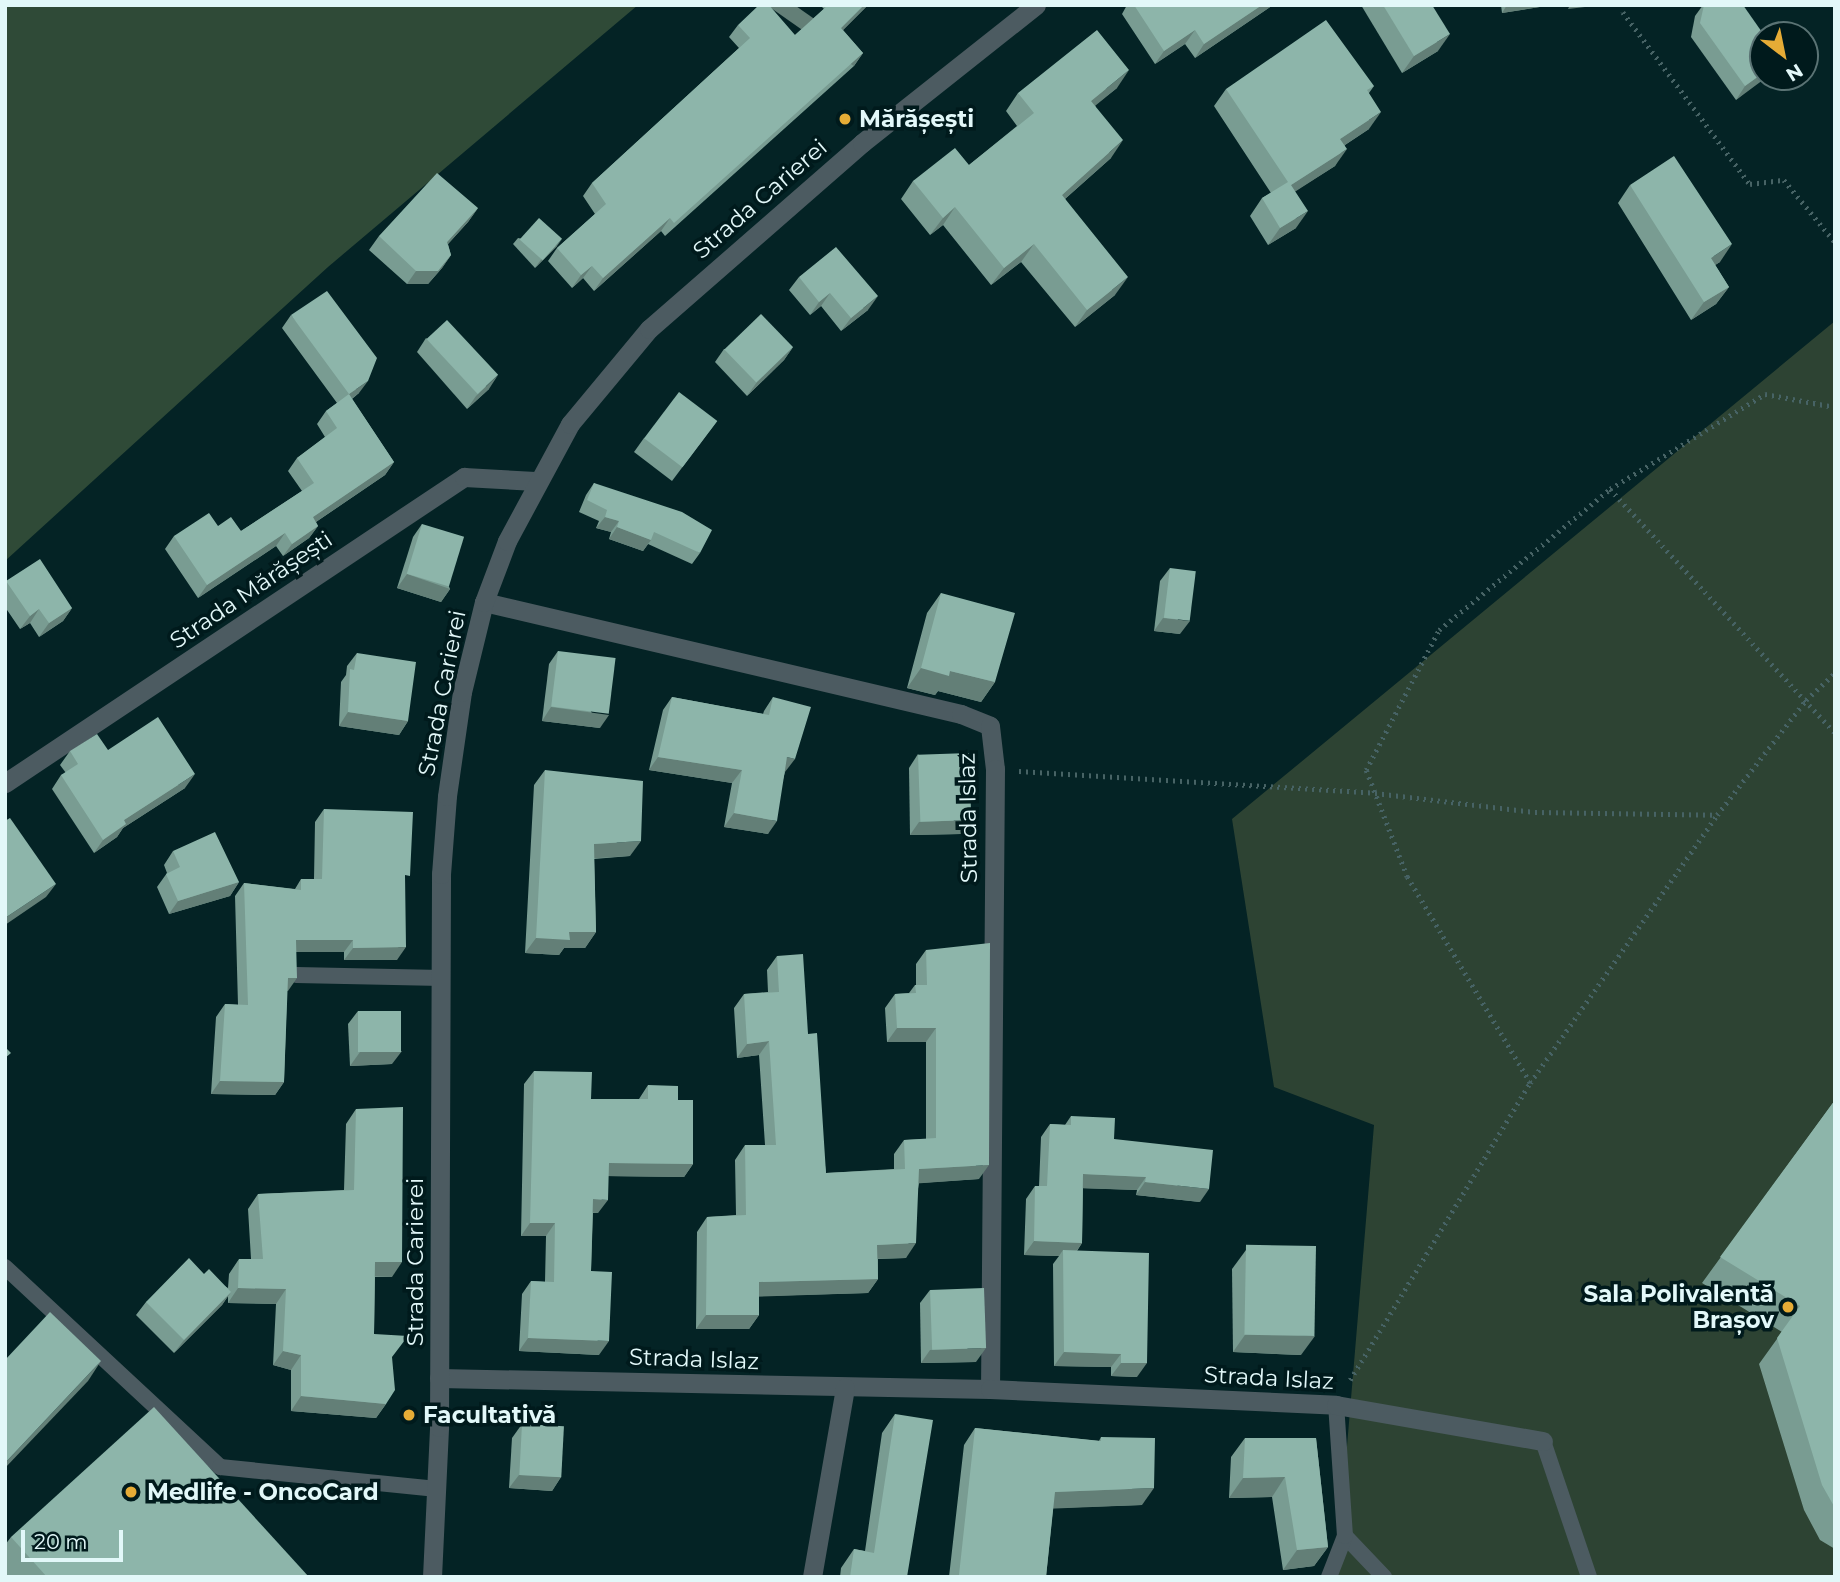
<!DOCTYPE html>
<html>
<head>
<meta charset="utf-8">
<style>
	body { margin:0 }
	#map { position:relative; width:1840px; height:1582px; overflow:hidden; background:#042325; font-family:Montserrat,sans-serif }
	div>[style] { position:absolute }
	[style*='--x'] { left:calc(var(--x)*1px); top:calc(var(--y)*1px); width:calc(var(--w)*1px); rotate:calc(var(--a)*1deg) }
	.green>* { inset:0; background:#2d4333 }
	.forest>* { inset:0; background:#2f4a37 }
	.path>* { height:4.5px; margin-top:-2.25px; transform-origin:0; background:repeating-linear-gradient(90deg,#476365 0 2px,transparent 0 7px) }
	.service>* { height:16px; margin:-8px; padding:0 8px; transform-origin:8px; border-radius:8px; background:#4c5b61 }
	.minor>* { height:19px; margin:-9.5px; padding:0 9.5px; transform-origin:9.5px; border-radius:9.5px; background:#4c5b61 }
	.tertiary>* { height:19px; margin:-9.5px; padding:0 9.5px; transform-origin:9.5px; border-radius:9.5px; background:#4c5b61 }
	.wall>* { inset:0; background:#799c92 }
	.shaded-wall>* { inset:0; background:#637f77; transform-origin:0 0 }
	.building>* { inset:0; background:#8db5aa; transform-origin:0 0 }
	.dots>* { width:19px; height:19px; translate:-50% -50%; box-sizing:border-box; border:4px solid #001a1c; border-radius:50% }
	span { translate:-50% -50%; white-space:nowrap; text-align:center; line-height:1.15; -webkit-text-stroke:7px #001a1c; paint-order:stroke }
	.poi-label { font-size:23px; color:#e2f8f9; font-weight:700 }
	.left { translate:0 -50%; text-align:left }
	.right { translate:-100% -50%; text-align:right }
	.street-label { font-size:23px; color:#e2f8f9 }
	.frame { position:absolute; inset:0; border:7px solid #e2f8f9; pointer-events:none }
	.north { position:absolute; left:1749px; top:21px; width:70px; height:70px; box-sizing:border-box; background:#001a1c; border:2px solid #5a7374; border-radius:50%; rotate:148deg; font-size:19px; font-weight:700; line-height:28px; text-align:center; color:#e2f8f9 }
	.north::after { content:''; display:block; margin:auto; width:24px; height:32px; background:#e6ac36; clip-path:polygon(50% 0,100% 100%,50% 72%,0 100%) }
	.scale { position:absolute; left:21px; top:1530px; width:102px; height:32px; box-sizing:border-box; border:4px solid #e2f8f9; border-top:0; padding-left:9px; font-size:21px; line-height:24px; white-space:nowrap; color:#e2f8f9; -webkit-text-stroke:5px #001a1c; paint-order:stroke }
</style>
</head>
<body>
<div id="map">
	<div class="green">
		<i style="clip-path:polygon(1835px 321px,1835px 1577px,1336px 1577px,1374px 1125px,1274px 1087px,1232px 819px)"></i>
	</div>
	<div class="forest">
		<i style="clip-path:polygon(5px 5px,638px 5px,328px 267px,5px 561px)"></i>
	</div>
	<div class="path">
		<i style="--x:1623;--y:5;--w:7;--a:90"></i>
		<i style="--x:1623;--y:12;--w:214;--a:53.6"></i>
		<i style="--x:1750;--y:184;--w:34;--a:-7"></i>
		<i style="--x:1784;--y:180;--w:80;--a:50.6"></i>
		<i style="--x:1610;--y:489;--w:332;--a:47.3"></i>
		<i style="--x:1019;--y:771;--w:357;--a:3.5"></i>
		<i style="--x:1375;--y:793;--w:161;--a:6.8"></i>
		<i style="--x:1535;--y:812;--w:181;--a:0.9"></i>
		<i style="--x:1530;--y:1083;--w:240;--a:-120.8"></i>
		<i style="--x:1407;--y:877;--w:115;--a:-111"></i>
		<i style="--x:1366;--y:770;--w:158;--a:-62.5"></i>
		<i style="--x:1439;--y:630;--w:222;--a:-39.5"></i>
		<i style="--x:1610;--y:489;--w:182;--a:-31.5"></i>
		<i style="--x:1765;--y:394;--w:71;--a:10.5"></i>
		<i style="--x:1350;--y:1380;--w:347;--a:-58.8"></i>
		<i style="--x:1530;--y:1083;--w:327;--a:-55.1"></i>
		<i style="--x:1717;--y:815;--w:145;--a:-52.3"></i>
		<i style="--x:1806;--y:700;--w:40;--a:-43"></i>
	</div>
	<div class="service">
		<i style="--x:296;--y:975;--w:146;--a:1.2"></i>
		<i style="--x:5;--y:1267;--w:294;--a:42.9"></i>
		<i style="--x:220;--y:1467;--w:218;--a:5.8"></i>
		<i style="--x:1543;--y:1441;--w:144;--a:71.3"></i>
		<i style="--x:1345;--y:1536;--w:57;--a:46.4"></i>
		<i style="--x:1329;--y:1577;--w:44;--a:-68.7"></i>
		<i style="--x:1345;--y:1536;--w:131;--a:-93.9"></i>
	</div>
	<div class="minor">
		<i style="--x:484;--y:602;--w:490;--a:13.2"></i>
		<i style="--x:961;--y:714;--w:31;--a:22"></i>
		<i style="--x:990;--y:726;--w:43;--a:83.4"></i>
		<i style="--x:995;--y:769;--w:620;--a:90.46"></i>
		<i style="--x:5;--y:783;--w:552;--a:-33.69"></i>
		<i style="--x:464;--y:477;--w:71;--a:3.2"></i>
		<i style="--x:439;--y:1378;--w:551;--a:1.14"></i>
		<i style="--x:990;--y:1389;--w:346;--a:2.6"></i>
		<i style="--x:1336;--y:1405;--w:210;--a:9.9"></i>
		<i style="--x:812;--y:1577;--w:192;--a:-80.1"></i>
	</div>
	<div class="tertiary">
		<i style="--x:432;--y:1577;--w:150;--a:-87.3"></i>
		<i style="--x:439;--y:1427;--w:553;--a:-89.79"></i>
		<i style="--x:441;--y:874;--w:78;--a:-85.6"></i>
		<i style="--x:447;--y:796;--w:105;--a:-81.8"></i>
		<i style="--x:462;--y:692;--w:93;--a:-76.3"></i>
		<i style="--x:484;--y:602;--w:65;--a:-69.3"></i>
		<i style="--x:507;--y:541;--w:133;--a:-61.7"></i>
		<i style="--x:570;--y:424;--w:124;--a:-50.3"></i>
		<i style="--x:649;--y:329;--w:283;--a:-41.1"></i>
		<i style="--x:862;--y:143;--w:222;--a:-38.4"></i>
	</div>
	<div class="wall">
		<i style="clip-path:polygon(820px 5px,868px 5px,843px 30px,863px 53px,854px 66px,665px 236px,661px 231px,594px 291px,583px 278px,572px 288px,548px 261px,557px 248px,595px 214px,583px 196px,592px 183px,739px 48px,729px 37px,738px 25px,795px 35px,824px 9px)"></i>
		<i style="clip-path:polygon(1127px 5px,1273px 5px,1195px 58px,1185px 44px,1155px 64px,1122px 14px)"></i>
		<i style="clip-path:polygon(1361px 5px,1432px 5px,1438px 51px,1402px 73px)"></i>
		<i style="clip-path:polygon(1501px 5px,1552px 5px,1502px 13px)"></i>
		<i style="clip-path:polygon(1703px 5px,1743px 5px,1763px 77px,1736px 100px,1691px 37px,1695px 16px)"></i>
		<i style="clip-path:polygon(1374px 86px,1369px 93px,1369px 129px,1345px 145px,1335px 166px,1295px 191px,1296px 228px,1268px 245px,1250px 216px,1262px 198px,1271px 193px,1214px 106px,1226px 89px)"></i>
		<i style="clip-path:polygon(1117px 88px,1095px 105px,1111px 158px,1065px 199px,1115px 295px,1075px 327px,1021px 262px,991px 285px,943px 225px,930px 235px,901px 199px,913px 181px,969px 165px,1017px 126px,1006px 111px,1018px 93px)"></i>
		<i style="clip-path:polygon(1630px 185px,1720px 262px,1715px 265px,1729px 287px,1716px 304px,1691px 320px,1618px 203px)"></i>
		<i style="clip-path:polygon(478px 208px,468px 222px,448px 244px,451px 255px,442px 268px,428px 284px,407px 284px,369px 250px,379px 236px)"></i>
		<i style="clip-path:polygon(518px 238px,557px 246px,535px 268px,513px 244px)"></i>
		<i style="clip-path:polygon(799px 277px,868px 310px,841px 331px,821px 306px,810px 315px,789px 290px)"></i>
		<i style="clip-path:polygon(291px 315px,359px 393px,352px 399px,394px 462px,385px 475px,316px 522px,318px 526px,309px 538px,283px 556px,276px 546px,198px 598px,165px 549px,174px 536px,218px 526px,241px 531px,302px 491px,288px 471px,297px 458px,325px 437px,317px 424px,326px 411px,337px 403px,282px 328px)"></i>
		<i style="clip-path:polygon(426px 338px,489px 389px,467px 409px,417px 352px)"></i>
		<i style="clip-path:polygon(793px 347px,784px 360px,747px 396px,715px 362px,724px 349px)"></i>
		<i style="clip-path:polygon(717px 421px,672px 481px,634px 452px,644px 438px)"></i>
		<i style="clip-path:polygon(594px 483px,700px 553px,692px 564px,648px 544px,643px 551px,609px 539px,611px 532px,596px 528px,599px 521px,579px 512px,586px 495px)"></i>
		<i style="clip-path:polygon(422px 524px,450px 589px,441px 602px,397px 588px,413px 537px)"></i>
		<i style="clip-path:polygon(1170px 568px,1180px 634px,1154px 631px,1160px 581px)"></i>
		<i style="clip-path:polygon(6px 581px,72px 608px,63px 621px,39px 637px,30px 623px,20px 629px,5px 607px,5px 583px)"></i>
		<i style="clip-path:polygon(941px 593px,995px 682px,981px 702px,938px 691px,935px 695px,907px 688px,927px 613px)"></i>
		<i style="clip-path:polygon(558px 651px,600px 728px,542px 721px,549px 664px)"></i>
		<i style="clip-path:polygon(357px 653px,408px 721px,399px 735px,339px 726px,341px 682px,346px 675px,347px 666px)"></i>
		<i style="clip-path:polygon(672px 697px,763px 714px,764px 711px,773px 697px,785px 772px,768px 834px,724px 827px,732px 783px,649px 770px,663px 710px)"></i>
		<i style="clip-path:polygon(108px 750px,185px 788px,123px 828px,117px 837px,94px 853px,52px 789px,61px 775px,66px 773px,60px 765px,70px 751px)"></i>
		<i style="clip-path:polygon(918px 754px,961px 834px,910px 835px,909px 768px)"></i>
		<i style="clip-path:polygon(545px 770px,630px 856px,594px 859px,596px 932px,585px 948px,564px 948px,559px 955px,525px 953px,534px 785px)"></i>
		<i style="clip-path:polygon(324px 809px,405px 883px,397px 960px,344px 960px,344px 952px,296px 952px,287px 991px,284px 1082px,275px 1095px,211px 1094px,216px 1017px,225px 1004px,238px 1005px,235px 896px,244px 883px,295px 889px,301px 879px,314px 879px,315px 822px)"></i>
		<i style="clip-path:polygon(173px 851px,239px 882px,230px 896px,169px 914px,157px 887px,167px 873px,164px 865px)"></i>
		<i style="clip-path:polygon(926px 950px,979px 1179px,919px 1183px,906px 1258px,878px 1259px,878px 1279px,868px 1293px,759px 1296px,759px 1315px,749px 1329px,696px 1329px,697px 1232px,707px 1217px,736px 1215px,735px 1160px,745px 1145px,765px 1145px,759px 1055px,737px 1058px,734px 1008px,744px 994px,768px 992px,767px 970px,777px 956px,808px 1034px,826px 1173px,894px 1169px,894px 1154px,904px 1140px,926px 1139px,926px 1042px,887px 1042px,885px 1008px,895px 994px,909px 993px,915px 985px,916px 985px,916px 964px)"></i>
		<i style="clip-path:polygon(358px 1011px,392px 1064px,350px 1066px,348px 1024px)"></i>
		<i style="clip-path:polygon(534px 1071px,591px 1099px,639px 1099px,648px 1085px,678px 1100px,693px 1164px,684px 1177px,608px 1176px,598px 1213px,593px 1213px,591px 1271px,599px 1355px,519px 1351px,522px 1294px,531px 1281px,545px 1282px,546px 1236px,521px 1236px,524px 1084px)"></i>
		<i style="clip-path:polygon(1835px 1100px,1835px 1549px,1820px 1540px,1804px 1510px,1759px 1364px,1782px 1332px,1702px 1283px)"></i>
		<i style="clip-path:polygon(356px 1109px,392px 1277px,375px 1277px,374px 1334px,392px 1357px,386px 1404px,376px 1418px,291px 1411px,291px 1370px,273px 1365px,276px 1304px,228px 1303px,228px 1296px,222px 1305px,174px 1353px,136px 1315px,146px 1302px,204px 1274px,228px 1288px,229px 1274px,239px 1259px,251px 1259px,248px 1209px,258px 1194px,344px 1190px,346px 1124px)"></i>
		<i style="clip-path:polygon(1071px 1116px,1114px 1139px,1200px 1202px,1136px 1195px,1137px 1190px,1083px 1188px,1082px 1243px,1077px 1251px,1137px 1377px,1111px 1376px,1111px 1367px,1054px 1366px,1053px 1264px,1059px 1256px,1024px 1255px,1026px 1199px,1035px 1186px,1039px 1186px,1041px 1137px,1050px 1124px,1065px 1125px)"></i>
		<i style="clip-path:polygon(1246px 1250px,1301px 1355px,1233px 1352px,1232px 1269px)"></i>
		<i style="clip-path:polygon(930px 1290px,976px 1362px,921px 1363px,920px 1303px)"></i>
		<i style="clip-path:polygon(895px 1414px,907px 1577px,840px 1577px,841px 1568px,854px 1549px,865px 1551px,882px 1433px)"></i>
		<i style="clip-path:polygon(522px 1424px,561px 1477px,552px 1491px,509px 1488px,512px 1438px)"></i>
		<i style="clip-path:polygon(975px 1428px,1099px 1441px,1101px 1437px,1142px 1505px,1053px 1508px,1046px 1577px,949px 1577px,964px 1445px)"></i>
		<i style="clip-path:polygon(1245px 1438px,1316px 1438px,1328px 1547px,1314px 1566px,1283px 1570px,1272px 1497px,1229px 1498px,1231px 1457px)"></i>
		<i style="clip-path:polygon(11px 1537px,309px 1577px,5px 1577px,5px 1545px)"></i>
	</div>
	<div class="shaded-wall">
		<i style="clip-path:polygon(864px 5px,868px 5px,832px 41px,841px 28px)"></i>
		<i style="clip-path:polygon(1262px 5px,1273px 5px,1195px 58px,1204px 44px)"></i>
		<i style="clip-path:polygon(1507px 5px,1552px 5px,1502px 13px)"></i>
		<i style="clip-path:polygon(1570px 5px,1602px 5px,1568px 9px)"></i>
		<i style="clip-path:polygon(1195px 30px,1185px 44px,1155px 64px,1164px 51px)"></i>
		<i style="clip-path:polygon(1450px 34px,1438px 51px,1402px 73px,1414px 56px)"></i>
		<i style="left:863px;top:53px;width:16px;height:254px;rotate:125deg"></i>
		<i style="clip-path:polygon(1129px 70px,1117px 88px,1079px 119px,1091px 101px)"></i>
		<i style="clip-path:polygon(1763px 73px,1763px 77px,1767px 77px,1736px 100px,1745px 86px)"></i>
		<i style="clip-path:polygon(1381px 112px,1369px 129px,1328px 156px,1340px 139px)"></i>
		<i style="clip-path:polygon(1123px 140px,1111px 158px,1049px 213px,1062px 195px)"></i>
		<i style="clip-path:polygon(1347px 149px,1335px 166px,1279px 202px,1291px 185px)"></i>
		<i style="clip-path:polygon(955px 207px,943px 225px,930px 235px,943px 218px)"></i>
		<i style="clip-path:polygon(478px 208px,468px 222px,438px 255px,447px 242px)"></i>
		<i style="clip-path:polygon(1308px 211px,1296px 228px,1268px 245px,1280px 228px)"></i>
		<i style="clip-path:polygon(670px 218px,661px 231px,594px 291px,603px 278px)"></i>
		<i style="clip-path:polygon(562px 239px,557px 246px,535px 268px,540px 261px)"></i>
		<i style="clip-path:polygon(1034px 244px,1021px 262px,991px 285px,1004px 268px)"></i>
		<i style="clip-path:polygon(1732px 244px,1720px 262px,1698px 276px,1711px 258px)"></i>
		<i style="clip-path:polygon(451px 255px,442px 268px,428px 284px,407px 284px,416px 271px)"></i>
		<i style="clip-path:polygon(592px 266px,583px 278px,572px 288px,581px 275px)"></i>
		<i style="clip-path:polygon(1128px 277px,1115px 295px,1075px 327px,1087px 310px)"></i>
		<i style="clip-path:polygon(1729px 287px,1716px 304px,1691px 320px,1704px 302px)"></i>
		<i style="clip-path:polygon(830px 293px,821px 306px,810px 315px,819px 302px)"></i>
		<i style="clip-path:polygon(878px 296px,868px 310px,841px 331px,851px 318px)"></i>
		<i style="clip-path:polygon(793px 347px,784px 360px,747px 396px,757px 382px)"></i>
		<i style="clip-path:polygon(498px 375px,489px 389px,467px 409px,476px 396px)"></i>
		<i style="clip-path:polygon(368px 381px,359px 393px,340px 407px,349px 394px)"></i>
		<i style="clip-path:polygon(394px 462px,385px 475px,304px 530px,313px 517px)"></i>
		<i style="clip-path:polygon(605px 517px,619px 521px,611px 532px,596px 528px)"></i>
		<i style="clip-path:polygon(318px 526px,309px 538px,283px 556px,292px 544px)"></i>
		<i style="clip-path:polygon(617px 527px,651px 540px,643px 551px,609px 539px)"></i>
		<i style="clip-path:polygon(285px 533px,276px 546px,198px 598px,207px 585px)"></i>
		<i style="clip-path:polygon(407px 574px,450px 589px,441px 602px,397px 588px)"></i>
		<i style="clip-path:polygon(72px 608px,63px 621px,39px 637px,49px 623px)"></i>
		<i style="clip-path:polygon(39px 609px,30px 623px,20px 629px,30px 616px)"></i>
		<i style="clip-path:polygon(1163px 618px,1190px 621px,1180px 634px,1154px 631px)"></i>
		<i style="clip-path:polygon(921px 668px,950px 671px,995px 682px,981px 702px,938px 691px,935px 695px,907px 688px)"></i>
		<i style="clip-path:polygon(551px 707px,609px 715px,600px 728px,542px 721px)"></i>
		<i style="clip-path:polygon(348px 712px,408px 721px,399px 735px,339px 726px)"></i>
		<i style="clip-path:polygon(658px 757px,742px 770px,732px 783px,649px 770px)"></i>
		<i style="clip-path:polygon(787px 757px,795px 759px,785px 772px,778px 771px)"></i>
		<i style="clip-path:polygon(195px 774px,185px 788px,123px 828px,117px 837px,94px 853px,103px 840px,124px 820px)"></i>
		<i style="clip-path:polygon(734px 813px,777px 821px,768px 834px,724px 827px)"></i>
		<i style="clip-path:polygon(971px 820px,961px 834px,910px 835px,919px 822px)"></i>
		<i style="clip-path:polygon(641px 841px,630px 856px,583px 859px,594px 844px)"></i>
		<i style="clip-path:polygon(239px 882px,230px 896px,169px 914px,178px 901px)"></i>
		<i style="clip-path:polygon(56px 884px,46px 897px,5px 925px,5px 918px)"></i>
		<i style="clip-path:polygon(569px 932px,596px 932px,585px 948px,564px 948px,559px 955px,525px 953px,536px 938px)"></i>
		<i style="clip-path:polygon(296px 940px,353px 940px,344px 952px,287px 952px)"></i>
		<i style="clip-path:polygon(406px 947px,397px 960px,344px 960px,353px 948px)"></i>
		<i style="clip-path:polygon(288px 978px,297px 978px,288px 991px,279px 990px)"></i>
		<i style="clip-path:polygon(897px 1028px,936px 1028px,926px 1042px,887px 1042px)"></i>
		<i style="clip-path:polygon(769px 1041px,759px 1055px,737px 1058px,747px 1044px)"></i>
		<i style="clip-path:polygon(402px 1051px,392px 1064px,350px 1066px,360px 1052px)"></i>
		<i style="clip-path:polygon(220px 1081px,284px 1082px,275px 1095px,211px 1094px)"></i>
		<i style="clip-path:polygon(609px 1163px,693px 1164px,684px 1177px,599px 1176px)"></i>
		<i style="clip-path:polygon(989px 1165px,979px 1179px,910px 1184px,919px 1169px)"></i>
		<i style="clip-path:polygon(1083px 1174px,1146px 1177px,1137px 1190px,1074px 1188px)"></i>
		<i style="clip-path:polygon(1145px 1182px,1209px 1189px,1200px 1202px,1136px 1195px)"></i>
		<i style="clip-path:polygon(593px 1199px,608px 1200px,598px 1213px,584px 1212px)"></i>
		<i style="clip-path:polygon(530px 1223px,555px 1223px,546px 1236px,521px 1236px)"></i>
		<i style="clip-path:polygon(1034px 1241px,1082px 1243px,1073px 1256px,1063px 1250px,1059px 1256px,1024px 1255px)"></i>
		<i style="clip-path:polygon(916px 1243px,906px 1258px,867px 1259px,877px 1245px)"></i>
		<i style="clip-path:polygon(375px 1262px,402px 1262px,392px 1277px,365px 1276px)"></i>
		<i style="clip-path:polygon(878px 1279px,868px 1293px,749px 1297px,759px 1282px)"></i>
		<i style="clip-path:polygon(238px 1288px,286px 1289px,276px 1304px,228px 1303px)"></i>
		<i style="clip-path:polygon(231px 1292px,222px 1305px,174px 1353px,184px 1340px)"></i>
		<i style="clip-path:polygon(706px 1315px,759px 1315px,749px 1329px,696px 1329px)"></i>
		<i style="clip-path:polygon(1247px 1332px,1315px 1336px,1301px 1355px,1233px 1352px)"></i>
		<i style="clip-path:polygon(528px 1338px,609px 1341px,599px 1355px,519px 1351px)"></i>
		<i style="clip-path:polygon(986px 1348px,976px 1362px,921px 1363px,930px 1350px)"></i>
		<i style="clip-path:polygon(283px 1351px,301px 1355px,291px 1370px,273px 1365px)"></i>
		<i style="clip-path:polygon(1064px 1352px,1121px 1354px,1111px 1367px,1054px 1366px)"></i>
		<i style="clip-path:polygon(101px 1361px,88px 1381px,5px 1468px,5px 1463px)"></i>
		<i style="clip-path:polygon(1121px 1363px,1147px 1363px,1137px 1377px,1111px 1376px)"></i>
		<i style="clip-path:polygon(301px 1396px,386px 1404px,376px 1418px,291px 1411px)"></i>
		<i style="clip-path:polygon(519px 1475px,561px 1477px,552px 1491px,509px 1488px)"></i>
		<i style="clip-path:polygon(1285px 1477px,1272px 1497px,1229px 1498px,1243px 1478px)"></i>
		<i style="clip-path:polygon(1154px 1488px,1142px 1505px,1043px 1509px,1055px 1492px)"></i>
		<i style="clip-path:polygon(1328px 1547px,1314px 1566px,1283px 1570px,1297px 1550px)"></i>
	</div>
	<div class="building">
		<i style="clip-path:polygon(759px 5px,769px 5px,795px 35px,828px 5px,864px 5px,841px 28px,863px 53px,674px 223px,670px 218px,603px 278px,592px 266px,581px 275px,557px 248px,606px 204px,592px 183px,750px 38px,738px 25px)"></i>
		<i style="clip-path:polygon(1134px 5px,1262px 5px,1204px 44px,1195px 30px,1164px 51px)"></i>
		<i style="clip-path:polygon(1383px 5px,1432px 5px,1450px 34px,1414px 56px)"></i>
		<i style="clip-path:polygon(1704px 5px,1743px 5px,1764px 35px,1763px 73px,1745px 86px,1700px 23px)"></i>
		<i style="clip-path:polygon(1326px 20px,1374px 86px,1367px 90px,1381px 112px,1340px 139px,1347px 149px,1291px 185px,1308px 211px,1280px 228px,1262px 198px,1288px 182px,1226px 89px)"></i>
		<i style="clip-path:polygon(1097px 30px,1129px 70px,1091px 101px,1123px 140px,1062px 195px,1128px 277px,1087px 310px,1034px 244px,1004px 268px,955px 207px,943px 218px,913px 181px,955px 148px,969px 165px,1034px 113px,1018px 93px)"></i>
		<i style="clip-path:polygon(1674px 156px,1732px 244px,1711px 258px,1729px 287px,1704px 302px,1630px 185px)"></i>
		<i style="clip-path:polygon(437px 173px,478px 208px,447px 242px,451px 255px,438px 271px,416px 271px,379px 236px)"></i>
		<i style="left:539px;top:218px;width:31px;height:29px;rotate:42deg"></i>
		<i style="clip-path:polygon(836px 247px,878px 296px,851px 318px,830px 293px,819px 302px,799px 277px)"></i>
		<i style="clip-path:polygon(327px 291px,377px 358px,368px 381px,349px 394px,394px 462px,313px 517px,318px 526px,292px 544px,285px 533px,207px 585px,174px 536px,209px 513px,218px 526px,231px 517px,241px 531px,314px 483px,297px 458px,337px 428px,326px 411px,349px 394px,291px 315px)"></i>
		<i style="left:761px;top:314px;width:46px;height:51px;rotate:46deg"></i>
		<i style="left:447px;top:320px;width:75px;height:28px;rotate:47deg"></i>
		<i style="left:679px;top:392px;width:48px;height:58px;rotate:37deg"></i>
		<i style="clip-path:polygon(594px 483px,682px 512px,712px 530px,700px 553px,654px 532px,651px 540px,617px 527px,619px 521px,605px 517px,607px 510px,587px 500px)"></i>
		<i style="left:422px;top:524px;width:44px;height:52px;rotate:17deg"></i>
		<i style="clip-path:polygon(40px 559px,72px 608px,49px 623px,39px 609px,30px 616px,6px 581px)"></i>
		<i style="left:1170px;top:568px;width:26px;height:50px;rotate:7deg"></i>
		<i style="clip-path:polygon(941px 593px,1015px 613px,995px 682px,950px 671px,949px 676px,921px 668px)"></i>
		<i style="left:558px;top:651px;width:58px;height:56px;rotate:7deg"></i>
		<i style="clip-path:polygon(357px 653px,416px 662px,408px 721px,348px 712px,350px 669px,354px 670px)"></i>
		<i style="clip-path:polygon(672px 697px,769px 715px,773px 697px,811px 707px,795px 759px,787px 757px,777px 821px,734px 813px,742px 770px,658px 757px)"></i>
		<i style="clip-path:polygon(158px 717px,195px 774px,124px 820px,126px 824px,103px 840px,61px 775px,78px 764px,70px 751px,97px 734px,108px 750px)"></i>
		<i style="left:969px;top:753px;width:67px;height:51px;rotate:88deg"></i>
		<i style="clip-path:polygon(545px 770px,643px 781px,641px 841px,594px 844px,596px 932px,569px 932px,570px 940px,536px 938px)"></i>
		<i style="clip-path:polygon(324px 809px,413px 812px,410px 876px,405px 875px,406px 947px,353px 948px,353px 940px,296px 940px,297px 978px,288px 978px,284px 1082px,220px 1081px,225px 1004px,248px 1005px,244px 883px,301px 890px,301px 879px,322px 879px)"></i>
		<i style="clip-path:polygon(10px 818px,56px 884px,5px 918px,5px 821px)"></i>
		<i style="clip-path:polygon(215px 832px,239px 882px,178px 901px,166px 874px,180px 867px,173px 851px)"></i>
		<i style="clip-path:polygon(990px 943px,989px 1165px,919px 1169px,916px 1243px,877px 1245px,878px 1279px,759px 1282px,759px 1315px,706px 1315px,707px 1217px,746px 1215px,745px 1145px,776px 1145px,769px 1041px,747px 1044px,744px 994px,779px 992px,777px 956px,803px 954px,808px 1034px,817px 1033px,826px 1173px,905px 1169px,904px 1140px,936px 1138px,936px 1028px,897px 1028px,895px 994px,916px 993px,915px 985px,927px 985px,926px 950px)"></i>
		<i style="left:358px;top:1011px;width:43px;height:41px"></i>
		<i style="clip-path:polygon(5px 1047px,11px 1053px,5px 1058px)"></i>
		<i style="clip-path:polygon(534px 1071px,592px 1072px,591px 1099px,648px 1099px,648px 1085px,678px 1086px,678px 1100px,693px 1100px,693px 1164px,609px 1163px,608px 1200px,593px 1199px,591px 1271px,612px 1272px,609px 1341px,528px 1338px,531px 1281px,554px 1282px,555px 1223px,530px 1223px)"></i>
		<i style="clip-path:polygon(1835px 1100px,1835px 1508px,1822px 1485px,1777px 1338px,1800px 1306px,1720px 1257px)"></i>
		<i style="clip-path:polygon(403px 1107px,402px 1262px,375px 1262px,374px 1334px,408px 1336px,392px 1357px,395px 1390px,386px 1404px,301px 1396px,301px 1355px,283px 1351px,286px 1289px,238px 1288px,239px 1259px,263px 1259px,258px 1194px,354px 1190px,356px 1109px)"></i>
		<i style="clip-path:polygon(1071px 1116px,1115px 1118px,1114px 1139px,1213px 1150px,1209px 1189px,1145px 1182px,1146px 1177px,1083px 1174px,1082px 1243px,1034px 1241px,1035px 1186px,1047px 1186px,1050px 1124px,1071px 1125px)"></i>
		<i style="left:1316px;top:1246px;width:90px;height:70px;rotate:91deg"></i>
		<i style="clip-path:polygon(1063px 1250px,1149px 1253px,1147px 1363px,1121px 1363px,1121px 1354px,1064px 1352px)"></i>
		<i style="clip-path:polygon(189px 1258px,204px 1274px,209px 1269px,231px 1292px,184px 1340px,146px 1302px)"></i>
		<i style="left:984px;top:1288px;width:60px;height:54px;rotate:88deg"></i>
		<i style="clip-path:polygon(50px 1312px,101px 1361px,5px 1463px,5px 1360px)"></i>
		<i style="clip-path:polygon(154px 1407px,309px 1577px,47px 1577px,11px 1537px)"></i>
		<i style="clip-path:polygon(895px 1414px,933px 1420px,907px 1577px,850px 1577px,854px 1549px,874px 1553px)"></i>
		<i style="left:522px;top:1424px;width:42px;height:51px;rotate:3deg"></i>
		<i style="clip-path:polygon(975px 1428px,1101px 1441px,1101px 1437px,1155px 1438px,1154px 1488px,1055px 1492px,1046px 1577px,966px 1577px,959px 1575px)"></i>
		<i style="clip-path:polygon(1245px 1438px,1316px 1438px,1328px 1547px,1297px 1550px,1285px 1477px,1243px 1478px)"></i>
	</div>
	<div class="dots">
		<i style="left:845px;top:119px;background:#e6ac36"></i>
		<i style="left:1788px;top:1307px;background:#e6ac36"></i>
		<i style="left:409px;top:1415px;background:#e6ac36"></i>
		<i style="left:131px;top:1492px;background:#e6ac36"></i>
	</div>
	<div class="poi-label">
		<span class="left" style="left:859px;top:119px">Mărășești</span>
		<span class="right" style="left:1774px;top:1307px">Sala Polivalentă<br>Brașov</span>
		<span class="left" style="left:423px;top:1415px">Facultativă</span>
		<span class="left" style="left:147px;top:1492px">Medlife - OncoCard</span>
	</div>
	<div class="street-label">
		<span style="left:760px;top:199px;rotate:-41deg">Strada Carierei</span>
		<span style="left:251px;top:590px;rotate:-34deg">Strada Mărășești</span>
		<span style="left:442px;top:693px;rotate:-79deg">Strada Carierei</span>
		<span style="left:968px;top:818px;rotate:-91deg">Strada Islaz</span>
		<span style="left:415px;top:1262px;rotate:-90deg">Strada Carierei</span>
		<span style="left:694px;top:1359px;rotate:2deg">Strada Islaz</span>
		<span style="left:1269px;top:1378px;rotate:3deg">Strada Islaz</span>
	</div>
	<div class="frame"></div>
	<div class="north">N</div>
	<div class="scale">20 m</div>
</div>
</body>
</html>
